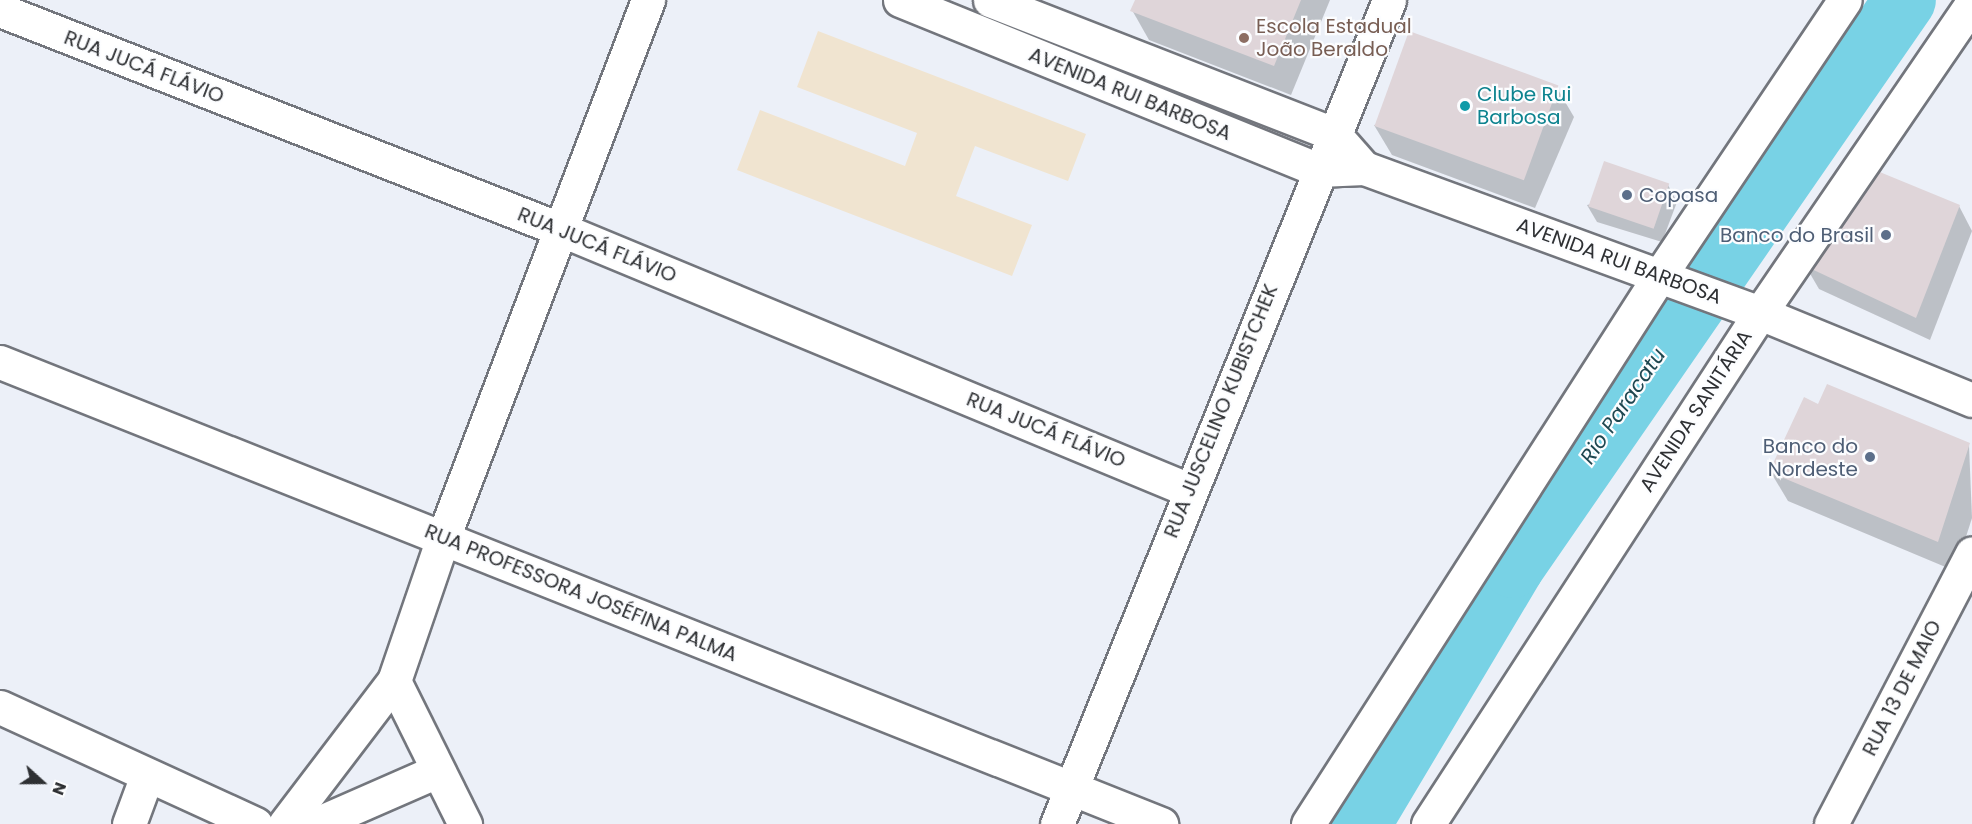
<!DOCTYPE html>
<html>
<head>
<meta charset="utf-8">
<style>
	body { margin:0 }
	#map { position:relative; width:1972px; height:824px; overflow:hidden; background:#ecf0f8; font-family:Poppins,sans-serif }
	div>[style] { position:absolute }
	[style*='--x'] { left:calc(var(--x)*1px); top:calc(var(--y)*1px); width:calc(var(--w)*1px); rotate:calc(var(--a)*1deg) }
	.education>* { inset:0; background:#f0e4d0 }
	.shadow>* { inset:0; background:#0003 }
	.river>* { height:62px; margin:-31px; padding:0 31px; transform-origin:31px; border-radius:31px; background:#78d2e5 }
	.building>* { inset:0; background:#dfd5d9; transform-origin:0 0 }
	.roads { filter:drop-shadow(2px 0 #73767d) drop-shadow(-2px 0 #73767d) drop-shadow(0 2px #73767d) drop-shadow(0 -2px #73767d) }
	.minor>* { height:33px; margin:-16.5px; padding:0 16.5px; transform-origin:16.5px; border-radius:16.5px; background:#fff }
	.tertiary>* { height:33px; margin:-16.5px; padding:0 16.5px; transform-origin:16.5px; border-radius:16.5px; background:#fff }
	.dots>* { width:16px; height:16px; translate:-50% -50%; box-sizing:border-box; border:3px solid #fcfdff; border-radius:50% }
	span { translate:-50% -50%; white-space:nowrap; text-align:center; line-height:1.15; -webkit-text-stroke:4.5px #fcfdff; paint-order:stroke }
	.education-label { font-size:20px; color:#785e54 }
	.left { translate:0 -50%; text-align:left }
	.street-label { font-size:20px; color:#2e3033 }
	.culture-label { font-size:20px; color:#0d838f }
	.service-label { font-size:20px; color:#4e5e75 }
	.right { translate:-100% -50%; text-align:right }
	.water-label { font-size:21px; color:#1e4750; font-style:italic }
	.north { position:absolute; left:12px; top:752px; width:60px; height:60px; -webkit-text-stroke:4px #fcfdff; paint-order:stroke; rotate:111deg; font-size:16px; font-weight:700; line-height:24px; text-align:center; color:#2e3033 }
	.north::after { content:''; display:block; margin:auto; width:21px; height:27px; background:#2e3033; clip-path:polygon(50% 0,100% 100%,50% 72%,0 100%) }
</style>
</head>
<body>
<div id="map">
	<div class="education">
		<i style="clip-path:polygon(818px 31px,1086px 134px,1068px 181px,975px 146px,956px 196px,1032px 225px,1012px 276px,737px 170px,760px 110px,905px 166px,917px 133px,797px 87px)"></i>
	</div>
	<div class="shadow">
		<i style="clip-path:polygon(1136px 0,1330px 0,1291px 95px,1149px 40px,1132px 10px)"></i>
		<i style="clip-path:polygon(1557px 88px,1574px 117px,1535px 208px,1392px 155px,1374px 125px)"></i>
		<i style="clip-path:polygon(1668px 185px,1677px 202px,1662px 242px,1597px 222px,1587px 205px)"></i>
		<i style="clip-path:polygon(1959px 206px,1972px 231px,1930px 340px,1819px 289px,1805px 265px)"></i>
		<i style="clip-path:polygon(1969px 445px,1972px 518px,1955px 571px,1788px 501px,1770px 471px)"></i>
	</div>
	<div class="river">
		<i style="--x:1360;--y:824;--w:299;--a:-59.2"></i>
		<i style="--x:1513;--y:567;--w:689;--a:-55.34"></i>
	</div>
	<div class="building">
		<i style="clip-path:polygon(1135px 0,1301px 0,1274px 66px,1130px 11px)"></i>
		<i style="left:1409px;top:31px;width:159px;height:101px;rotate:20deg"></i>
		<i style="left:1604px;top:161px;width:69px;height:48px;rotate:19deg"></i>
		<i style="clip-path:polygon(1870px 168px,1960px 205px,1916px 318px,1803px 265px)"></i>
		<i style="clip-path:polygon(1827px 384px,1970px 443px,1938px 542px,1769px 472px,1804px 397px,1818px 404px)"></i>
	</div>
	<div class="roads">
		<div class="minor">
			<i style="--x:0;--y:10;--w:604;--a:21.38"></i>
			<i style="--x:562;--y:230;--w:679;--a:22.52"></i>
			<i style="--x:1660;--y:275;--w:331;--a:-56.1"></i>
			<i style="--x:1760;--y:313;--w:376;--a:-55.6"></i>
			<i style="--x:0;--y:362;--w:1250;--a:21.7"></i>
			<i style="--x:394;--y:681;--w:160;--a:63.6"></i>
			<i style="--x:0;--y:707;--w:281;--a:24.6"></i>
			<i style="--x:129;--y:824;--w:49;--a:-69.7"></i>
			<i style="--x:285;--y:824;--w:180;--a:-52.7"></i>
			<i style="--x:394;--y:681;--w:151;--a:-71.1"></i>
			<i style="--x:443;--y:538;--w:576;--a:-69.14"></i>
			<i style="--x:316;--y:824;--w:130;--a:-23.6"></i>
			<i style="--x:1057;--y:824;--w:888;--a:-68.05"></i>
			<i style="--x:1831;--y:824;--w:305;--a:-62.5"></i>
		</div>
		<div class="tertiary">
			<i style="--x:900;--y:0;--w:452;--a:22.1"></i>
			<i style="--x:1319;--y:170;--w:45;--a:-2.5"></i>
			<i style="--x:1364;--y:168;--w:422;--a:20.1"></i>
			<i style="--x:1760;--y:313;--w:229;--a:22.3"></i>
			<i style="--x:990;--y:0;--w:369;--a:21.3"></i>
			<i style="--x:1334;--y:134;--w:45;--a:48.6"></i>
			<i style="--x:1308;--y:824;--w:652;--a:-57.33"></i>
			<i style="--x:1428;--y:824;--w:609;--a:-56.99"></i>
		</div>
	</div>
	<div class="dots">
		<i style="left:1244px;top:38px;background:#8d6e63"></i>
		<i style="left:1465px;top:106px;background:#0f9aa8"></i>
		<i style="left:1627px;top:195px;background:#5c6f8a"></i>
		<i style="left:1886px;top:235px;background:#5c6f8a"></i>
		<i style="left:1870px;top:457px;background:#5c6f8a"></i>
	</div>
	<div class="education-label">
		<span class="left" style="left:1256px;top:38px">Escola Estadual<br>João Beraldo</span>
	</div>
	<div class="street-label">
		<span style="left:144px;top:67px;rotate:21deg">RUA JUCÁ FLÁVIO</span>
		<span style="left:1130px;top:94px;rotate:22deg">AVENIDA RUI BARBOSA</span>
		<span style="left:597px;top:245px;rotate:22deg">RUA JUCÁ FLÁVIO</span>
		<span style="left:1619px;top:261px;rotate:20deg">AVENIDA RUI BARBOSA</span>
		<span style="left:1221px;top:411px;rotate:-68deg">RUA JUSCELINO KUBISTCHEK</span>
		<span style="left:1696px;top:411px;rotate:-57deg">AVENIDA SANITÁRIA</span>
		<span style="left:1046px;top:430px;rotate:22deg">RUA JUCÁ FLÁVIO</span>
		<span style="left:581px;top:593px;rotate:22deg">RUA PROFESSORA JOSÉFINA PALMA</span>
		<span style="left:1902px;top:688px;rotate:-63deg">RUA 13 DE MAIO</span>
	</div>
	<div class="culture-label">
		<span class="left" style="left:1477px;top:106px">Clube Rui<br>Barbosa</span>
	</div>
	<div class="service-label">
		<span class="left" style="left:1639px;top:195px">Copasa</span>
		<span class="right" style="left:1874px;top:235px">Banco do Brasil</span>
		<span class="right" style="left:1858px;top:458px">Banco do<br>Nordeste</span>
	</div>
	<div class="water-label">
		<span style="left:1623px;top:406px;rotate:-56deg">Rio Paracatu</span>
	</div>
	<div class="north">N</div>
</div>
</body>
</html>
